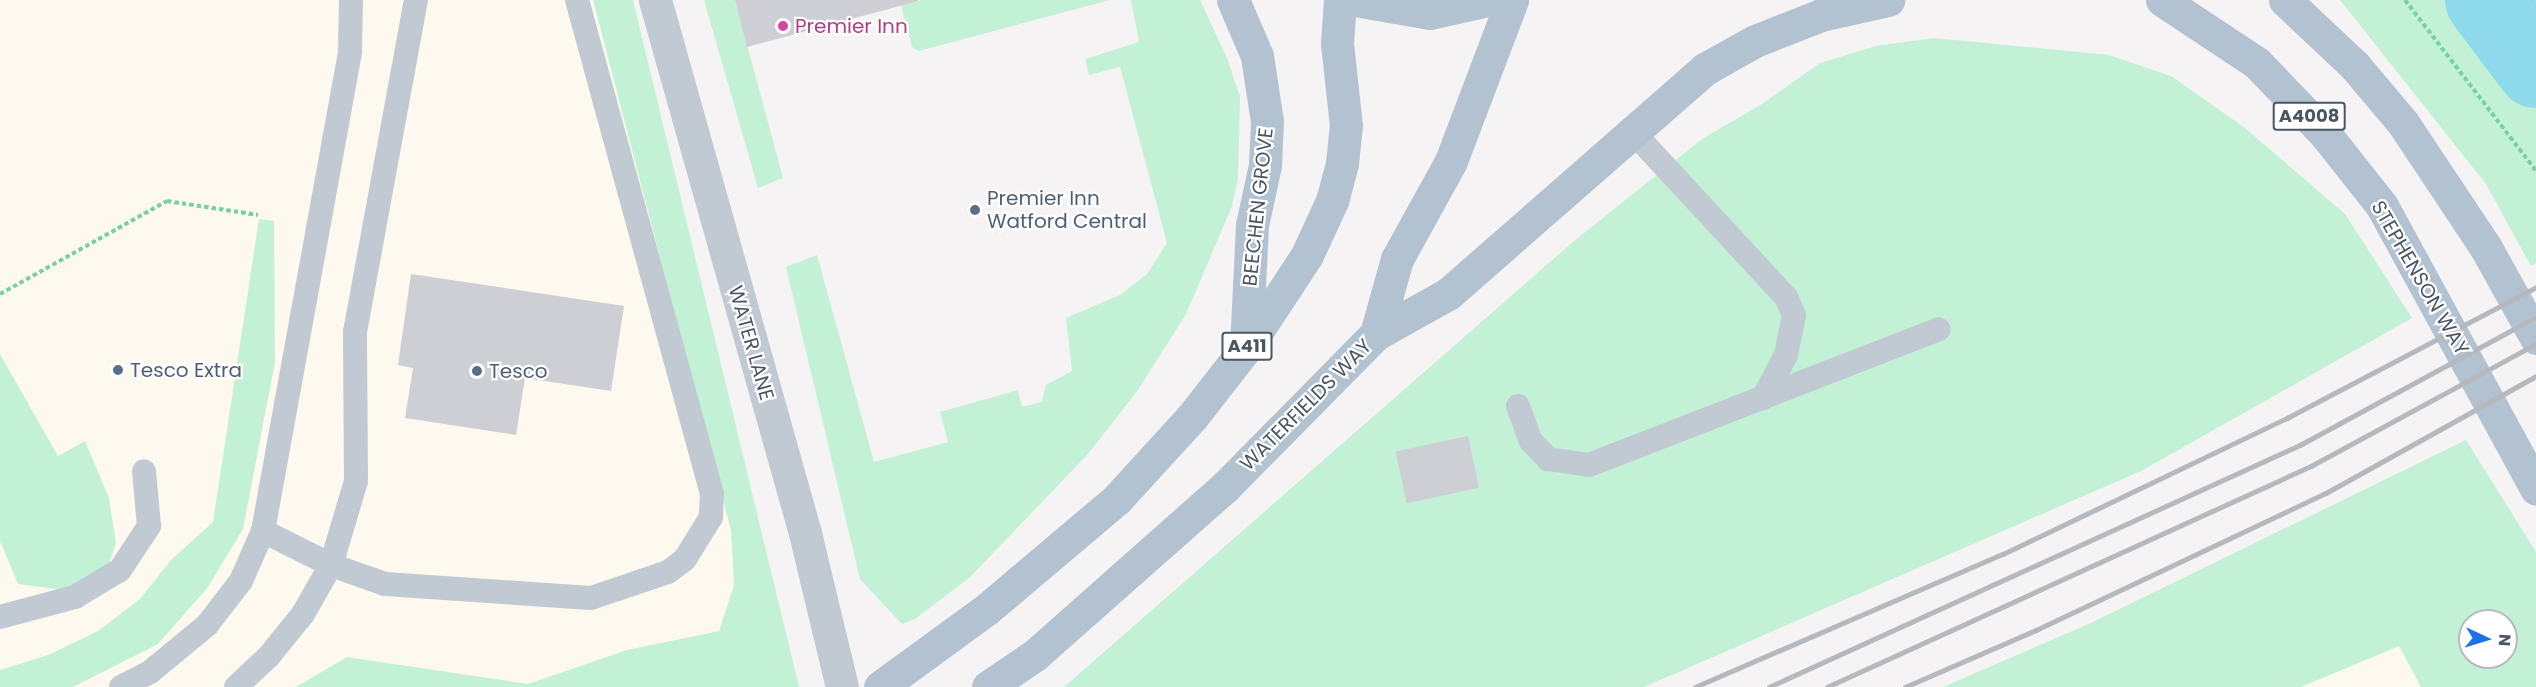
<!DOCTYPE html>
<html>
<head>
<meta charset="utf-8">
<style>
	body { margin:0 }
	#map { position:relative; width:2536px; height:687px; overflow:hidden; background:#f5f3f3; font-family:Poppins,sans-serif }
	div>[style] { position:absolute }
	[style*='--x'] { left:calc(var(--x)*1px); top:calc(var(--y)*1px); width:calc(var(--w)*1px); rotate:calc(var(--a)*1deg) }
	.commercial>* { inset:0; background:#fdf9ef }
	.green>* { inset:0; background:#c3f1d5 }
	.river>* { height:80px; margin:-40px; padding:0 40px; transform-origin:40px; border-radius:40px; background:#90daee }
	.building>* { inset:0; background:#cdcfd5; transform-origin:0 0 }
	.path>* { height:4px; margin-top:-2px; transform-origin:0; background:repeating-linear-gradient(90deg,#7ad0a6 0 4.5px,transparent 0 7.5px) }
	.service>* { height:24px; margin:-12px; padding:0 12px; transform-origin:12px; border-radius:12px; background:#c1cad2 }
	.tertiary>* { height:33px; margin:-16.5px; padding:0 16.5px; transform-origin:16.5px; border-radius:16.5px; background:#c1cad2 }
	.primary>* { height:33px; margin:-16.5px; padding:0 16.5px; transform-origin:16.5px; border-radius:16.5px; background:#b3c2d1 }
	.rail>* { height:4.5px; margin:-2.25px; padding:0 2.25px; transform-origin:2.25px; border-radius:2.25px; background:#b5b8bd }
	.dots>* { width:16px; height:16px; translate:-50% -50%; box-sizing:border-box; border:3px solid #fff; border-radius:50% }
	span { translate:-50% -50%; white-space:nowrap; text-align:center; line-height:1.15; -webkit-text-stroke:4.5px #fff; paint-order:stroke }
	.shield-label span { padding:2px 4px; background:#fff; border:2px solid; border-radius:4px; -webkit-text-stroke-width:0 }
	.shield-label { font-size:18px; color:#4a5661; font-weight:700 }
	.hotel-label { font-size:20px; color:#b23c85 }
	.left { translate:0 -50%; text-align:left }
	.service-label { font-size:20px; color:#4e5e75 }
	.street-label { font-size:20px; color:#4a5661 }
	.north { position:absolute; left:2458px; top:609px; width:60px; height:60px; box-sizing:border-box; background:#fff; border:2px solid #b7bbc0; border-radius:50%; rotate:94deg; font-size:16px; font-weight:700; line-height:24px; text-align:center; color:#4a5661 }
	.north::after { content:''; display:block; margin:auto; width:21px; height:27px; background:#1a73e8; clip-path:polygon(50% 0,100% 100%,50% 72%,0 100%) }
</style>
</head>
<body>
<div id="map">
	<div class="commercial">
		<i style="clip-path:polygon(0 0,633px 0,799px 687px,0 687px)"></i>
		<i style="clip-path:polygon(2399px 645px,2421px 687px,2301px 687px)"></i>
	</div>
	<div class="green">
		<i style="clip-path:polygon(593px 0,633px 0,799px 687px,296px 687px,347px 657px,528px 684px,627px 650px,719px 631px,734px 585px,731px 530px)"></i>
		<i style="clip-path:polygon(704px 0,735px 0,783px 178px,758px 188px)"></i>
		<i style="clip-path:polygon(922px 0,1110px 0,919px 51px,912px 47px,901px 5px)"></i>
		<i style="clip-path:polygon(1131px 0,1200px 0,1227px 58px,1240px 97px,1238px 178px,1232px 206px,1186px 314px,1138px 390px,1088px 454px,969px 578px,915px 619px,902px 624px,860px 579px,786px 267px,817px 255px,874px 462px,948px 442px,940px 412px,1018px 390px,1022px 407px,1042px 402px,1046px 385px,1072px 371px,1066px 318px,1120px 295px,1147px 274px,1167px 243px,1120px 67px,1089px 75px,1085px 59px,1139px 42px)"></i>
		<i style="clip-path:polygon(2340px 0,2536px 0,2536px 263px,2531px 266px,2486px 184px)"></i>
		<i style="clip-path:polygon(1934px 38px,2109px 55px,2171px 76px,2245px 128px,2345px 214px,2412px 318px,2141px 471px,1644px 687px,1064px 687px,1574px 241px,1702px 139px,1762px 104px,1820px 63px,1876px 46px)"></i>
		<i style="clip-path:polygon(259px 219px,274px 221px,275px 362px,243px 529px,208px 587px,158px 644px,73px 687px,0 687px,0 670px,48px 655px,98px 631px,140px 599px,171px 560px,213px 522px)"></i>
		<i style="clip-path:polygon(0 354px,58px 456px,85px 441px,109px 498px,116px 543px,109px 564px,70px 591px,18px 584px,0 541px)"></i>
		<i style="clip-path:polygon(evenodd,2466px 440px,2536px 552px,2536px 687px,2421px 687px,2399px 646px,2301px 687px,1943px 687px,2091px 623px,2466px 440px,2470px 621px,2506px 621px,2506px 657px,2470px 657px,2470px 621px)"></i>
	</div>
	<div class="river">
		<i style="--x:2485;--y:0;--w:85;--a:53.1"></i>
	</div>
	<div class="building">
		<i style="clip-path:polygon(735px 0,918px 0,918px 1px,747px 47px)"></i>
		<i style="clip-path:polygon(411px 274px,624px 306px,611px 391px,525px 378px,516px 435px,405px 418px,413px 368px,398px 365px)"></i>
		<i style="left:1468px;top:436px;width:53px;height:74px;rotate:78deg"></i>
	</div>
	<div class="path">
		<i style="--x:2405;--y:0;--w:215;--a:52.5"></i>
		<i style="--x:0;--y:294;--w:191;--a:-29.1"></i>
		<i style="--x:167;--y:201;--w:92;--a:8.7"></i>
	</div>
	<div class="service">
		<i style="--x:1633;--y:132;--w:225;--a:47.2"></i>
		<i style="--x:1786;--y:297;--w:20;--a:66"></i>
		<i style="--x:1794;--y:315;--w:41;--a:101.3"></i>
		<i style="--x:1786;--y:355;--w:49;--a:118.1"></i>
		<i style="--x:1518;--y:406;--w:37;--a:70"></i>
		<i style="--x:1531;--y:441;--w:25;--a:47"></i>
		<i style="--x:1548;--y:459;--w:41;--a:8.3"></i>
		<i style="--x:1589;--y:465;--w:375;--a:-21.2"></i>
		<i style="--x:263;--y:531;--w:76;--a:26.6"></i>
		<i style="--x:331;--y:565;--w:57;--a:19.4"></i>
		<i style="--x:385;--y:584;--w:206;--a:3.9"></i>
		<i style="--x:591;--y:598;--w:81;--a:-18.7"></i>
		<i style="--x:668;--y:572;--w:21;--a:-37"></i>
		<i style="--x:685;--y:559;--w:49;--a:-58.2"></i>
		<i style="--x:711;--y:517;--w:23;--a:-88"></i>
		<i style="--x:712;--y:494;--w:512;--a:-105.28"></i>
		<i style="--x:0;--y:617;--w:78;--a:-14.9"></i>
		<i style="--x:75;--y:597;--w:52;--a:-31"></i>
		<i style="--x:120;--y:570;--w:53;--a:-56.6"></i>
		<i style="--x:149;--y:526;--w:55;--a:-95.2"></i>
		<i style="--x:121;--y:687;--w:33;--a:-27"></i>
		<i style="--x:150;--y:672;--w:74;--a:-39.5"></i>
		<i style="--x:207;--y:625;--w:56;--a:-52.3"></i>
		<i style="--x:241;--y:581;--w:55;--a:-66.3"></i>
		<i style="--x:263;--y:531;--w:488;--a:-79.7"></i>
		<i style="--x:350;--y:51;--w:51;--a:-88.9"></i>
		<i style="--x:236;--y:687;--w:45;--a:-43.2"></i>
		<i style="--x:269;--y:656;--w:54;--a:-51"></i>
		<i style="--x:303;--y:614;--w:56;--a:-60.3"></i>
		<i style="--x:331;--y:565;--w:88;--a:-73.4"></i>
		<i style="--x:356;--y:481;--w:149;--a:-90.4"></i>
		<i style="--x:355;--y:332;--w:338;--a:-79.6"></i>
	</div>
	<div class="tertiary">
		<i style="--x:655;--y:0;--w:554;--a:74.28"></i>
		<i style="--x:805;--y:533;--w:158;--a:76.5"></i>
	</div>
	<div class="primary">
		<i style="--x:1233;--y:0;--w:61;--a:66.8"></i>
		<i style="--x:1257;--y:56;--w:66;--a:81.3"></i>
		<i style="--x:1267;--y:121;--w:44;--a:92.6"></i>
		<i style="--x:1265;--y:165;--w:61;--a:102.2"></i>
		<i style="--x:1252;--y:225;--w:121;--a:92.8"></i>
		<i style="--x:1355;--y:0;--w:76;--a:9.8"></i>
		<i style="--x:1430;--y:13;--w:59;--a:-12.6"></i>
		<i style="--x:2162;--y:0;--w:114;--a:33.6"></i>
		<i style="--x:2257;--y:63;--w:100;--a:46.2"></i>
		<i style="--x:2326;--y:135;--w:90;--a:51.7"></i>
		<i style="--x:2382;--y:206;--w:322;--a:61.4"></i>
		<i style="--x:2285;--y:0;--w:96;--a:43.3"></i>
		<i style="--x:2355;--y:66;--w:75;--a:49.9"></i>
		<i style="--x:2403;--y:123;--w:150;--a:56.4"></i>
		<i style="--x:2486;--y:248;--w:103;--a:60.9"></i>
		<i style="--x:1376;--y:334;--w:82;--a:-29.1"></i>
		<i style="--x:1448;--y:294;--w:342;--a:-41.2"></i>
		<i style="--x:1705;--y:69;--w:57;--a:-29.2"></i>
		<i style="--x:1755;--y:41;--w:71;--a:-21.5"></i>
		<i style="--x:1821;--y:15;--w:69;--a:-12.6"></i>
		<i style="--x:880;--y:687;--w:132;--a:-36.1"></i>
		<i style="--x:987;--y:609;--w:170;--a:-40.2"></i>
		<i style="--x:1117;--y:499;--w:111;--a:-47.6"></i>
		<i style="--x:1192;--y:417;--w:88;--a:-52"></i>
		<i style="--x:1246;--y:348;--w:111;--a:-56.7"></i>
		<i style="--x:1307;--y:255;--w:60;--a:-65.2"></i>
		<i style="--x:1332;--y:201;--w:39;--a:-75"></i>
		<i style="--x:1342;--y:163;--w:37;--a:-84"></i>
		<i style="--x:1346;--y:126;--w:83;--a:-96.2"></i>
		<i style="--x:1337;--y:43;--w:43;--a:-86"></i>
		<i style="--x:988;--y:687;--w:57;--a:-34.2"></i>
		<i style="--x:1035;--y:655;--w:255;--a:-41.5"></i>
		<i style="--x:1226;--y:486;--w:214;--a:-45.4"></i>
		<i style="--x:1376;--y:334;--w:78;--a:-74.4"></i>
		<i style="--x:1397;--y:259;--w:112;--a:-61.1"></i>
		<i style="--x:1451;--y:161;--w:172;--a:-69.2"></i>
	</div>
	<div class="rail">
		<i style="--x:1695;--y:687;--w:335;--a:-23.4"></i>
		<i style="--x:2003;--y:554;--w:315;--a:-25.6"></i>
		<i style="--x:2287;--y:418;--w:281;--a:-27.7"></i>
		<i style="--x:1769;--y:687;--w:584;--a:-24.5"></i>
		<i style="--x:2300;--y:445;--w:268;--a:-28.5"></i>
		<i style="--x:1827;--y:687;--w:532;--a:-24.54"></i>
		<i style="--x:2311;--y:466;--w:256;--a:-28.5"></i>
		<i style="--x:1905;--y:687;--w:143;--a:-23.5"></i>
		<i style="--x:2036;--y:630;--w:321;--a:-25.3"></i>
		<i style="--x:2326;--y:493;--w:240;--a:-29.1"></i>
	</div>
	<div class="dots">
		<i style="left:783px;top:26px;background:#d1479c"></i>
		<i style="left:975px;top:210px;background:#5c6f8a"></i>
		<i style="left:118px;top:370px;background:#5c6f8a"></i>
		<i style="left:477px;top:371px;background:#5c6f8a"></i>
	</div>
	<div class="shield-label">
		<span style="left:2309px;top:116px">A4008</span>
		<span style="left:1247px;top:346px">A411</span>
	</div>
	<div class="hotel-label">
		<span class="left" style="left:795px;top:26px">Premier Inn</span>
	</div>
	<div class="service-label">
		<span class="left" style="left:987px;top:210px">Premier Inn<br>Watford Central</span>
		<span class="left" style="left:130px;top:370px">Tesco Extra</span>
		<span class="left" style="left:489px;top:371px">Tesco</span>
	</div>
	<div class="street-label">
		<span style="left:1258px;top:207px;rotate:-84deg">BEECHEN GROVE</span>
		<span style="left:2420px;top:278px;rotate:60deg">STEPHENSON WAY</span>
		<span style="left:751px;top:343px;rotate:74deg">WATER LANE</span>
		<span style="left:1306px;top:405px;rotate:-45deg">WATERFIELDS WAY</span>
	</div>
	<div class="north">N</div>
</div>
</body>
</html>
